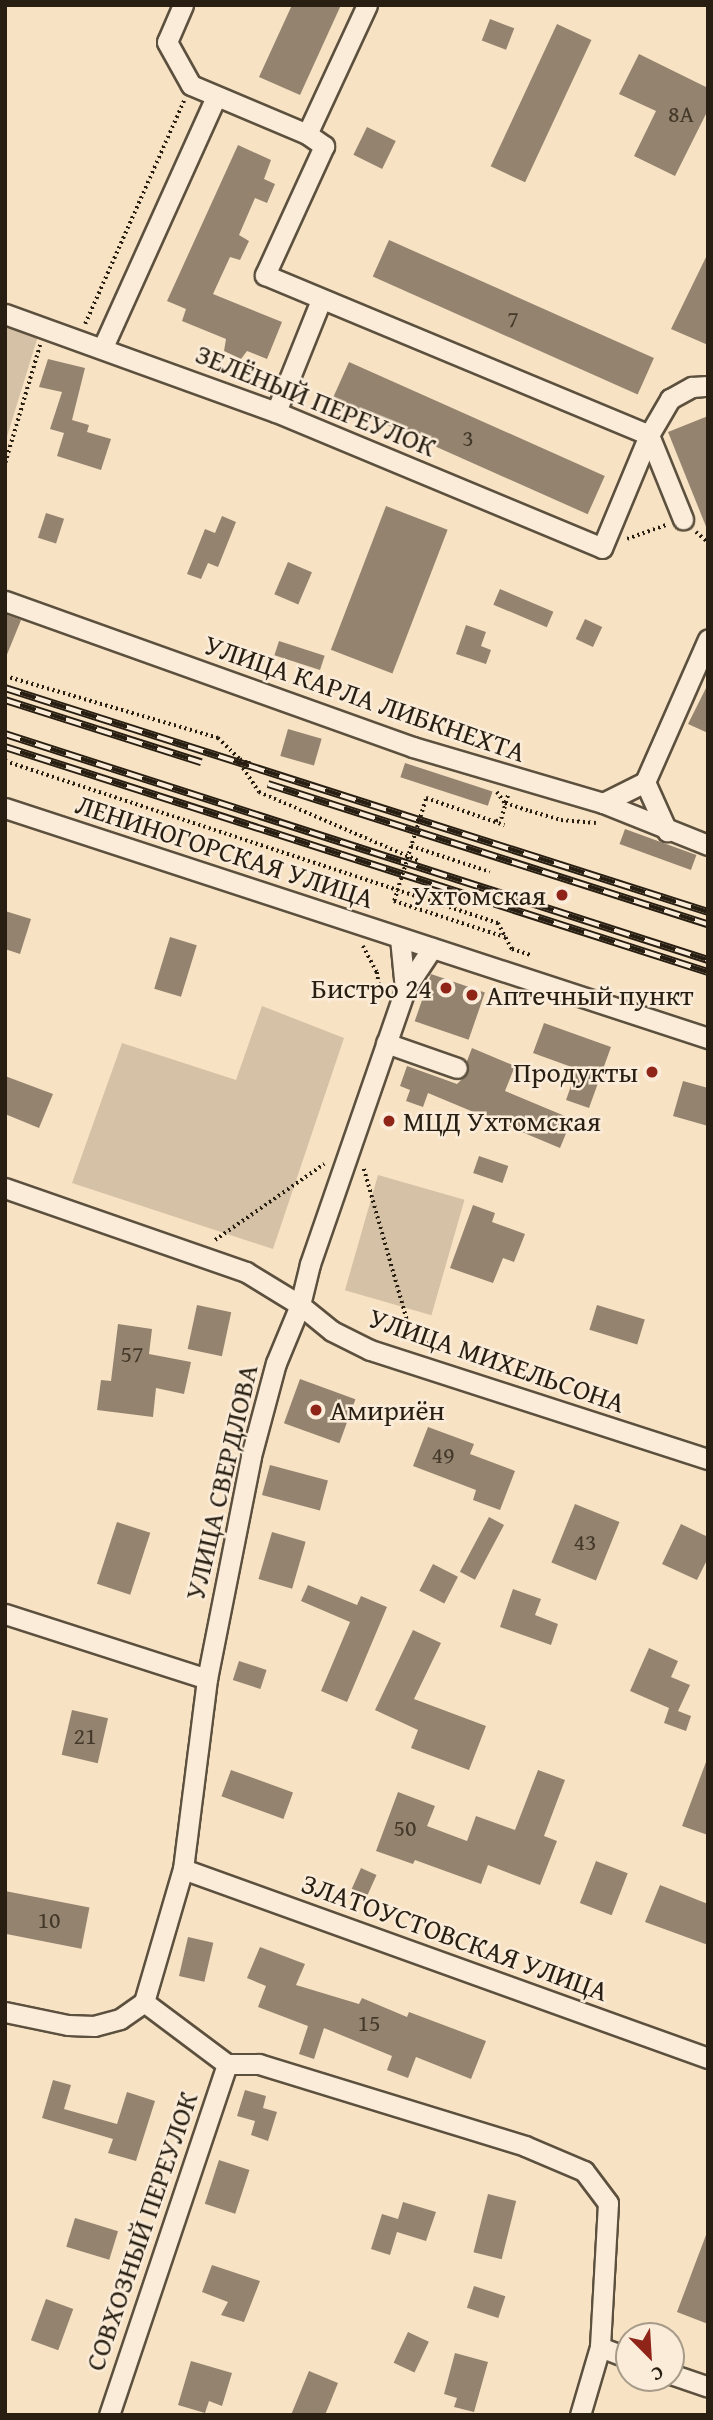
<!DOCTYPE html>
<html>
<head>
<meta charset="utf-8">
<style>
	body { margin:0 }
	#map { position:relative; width:713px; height:2420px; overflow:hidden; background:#f8e2c4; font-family:"Gentium Book Plus",serif }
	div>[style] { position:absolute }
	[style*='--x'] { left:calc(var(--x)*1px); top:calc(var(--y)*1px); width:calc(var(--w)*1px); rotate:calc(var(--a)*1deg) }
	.green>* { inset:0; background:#d5c1a6; transform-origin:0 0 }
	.building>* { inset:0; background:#94846f; transform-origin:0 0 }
	.path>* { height:3.5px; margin-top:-1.75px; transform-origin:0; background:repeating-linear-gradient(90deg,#281f12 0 2px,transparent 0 5.5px) }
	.roads { filter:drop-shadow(2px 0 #5c503e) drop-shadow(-2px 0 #5c503e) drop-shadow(0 2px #5c503e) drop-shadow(0 -2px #5c503e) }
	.minor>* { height:19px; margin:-9.5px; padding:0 9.5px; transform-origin:9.5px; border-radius:9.5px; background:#faecd9 }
	.rail>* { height:8px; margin-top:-4px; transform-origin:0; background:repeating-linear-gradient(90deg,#faecd9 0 16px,#281f12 0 32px); box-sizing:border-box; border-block:2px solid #281f12 }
	.path-bridge>* { height:3.5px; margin-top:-1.75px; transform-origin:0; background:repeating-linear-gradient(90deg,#281f12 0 2px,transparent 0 5.5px) }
	.dots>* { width:19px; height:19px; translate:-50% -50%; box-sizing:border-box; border:4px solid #faecd9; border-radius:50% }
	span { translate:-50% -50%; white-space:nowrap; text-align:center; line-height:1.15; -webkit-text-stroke:5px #faecd9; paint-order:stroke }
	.number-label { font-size:24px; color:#433829 }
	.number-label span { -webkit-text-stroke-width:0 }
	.street-label { font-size:28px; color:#281f12 }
	.poi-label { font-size:28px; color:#281f12 }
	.right { translate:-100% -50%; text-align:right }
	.left { translate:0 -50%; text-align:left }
	.frame { position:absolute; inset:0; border:7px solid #281f12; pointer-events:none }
	.north { position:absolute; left:615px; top:2322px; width:70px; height:70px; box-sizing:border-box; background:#faecd9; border:2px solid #a69a89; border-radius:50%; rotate:156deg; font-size:19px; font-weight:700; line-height:28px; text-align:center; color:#281f12 }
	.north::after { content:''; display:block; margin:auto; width:24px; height:32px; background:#8f2418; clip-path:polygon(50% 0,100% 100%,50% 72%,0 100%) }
</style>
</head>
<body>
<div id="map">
	<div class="green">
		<i style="clip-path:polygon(5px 325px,39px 333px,5px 443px)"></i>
		<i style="clip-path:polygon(262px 1006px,344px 1038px,273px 1249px,72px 1183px,122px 1043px,236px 1080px)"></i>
		<i style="left:378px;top:1175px;width:90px;height:120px;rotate:16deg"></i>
	</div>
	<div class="building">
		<i style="clip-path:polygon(292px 5px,341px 5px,300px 95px,259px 77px)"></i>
		<i style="left:490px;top:19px;width:26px;height:23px;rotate:21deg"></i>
		<i style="left:557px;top:24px;width:38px;height:157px;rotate:25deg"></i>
		<i style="clip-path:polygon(639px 54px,708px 88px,708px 110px,675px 176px,634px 156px,656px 111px,619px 94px)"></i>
		<i style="left:367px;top:127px;width:32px;height:31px;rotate:26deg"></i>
		<i style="clip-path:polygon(238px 145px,271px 160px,264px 179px,275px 184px,267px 203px,255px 198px,239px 235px,249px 241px,240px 260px,230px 257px,213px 294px,282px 322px,267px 359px,247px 351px,241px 359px,224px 351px,226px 339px,182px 321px,186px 309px,167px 301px)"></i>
		<i style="left:389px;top:240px;width:290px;height:40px;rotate:24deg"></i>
		<i style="clip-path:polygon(708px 253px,708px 345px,671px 329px)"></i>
		<i style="clip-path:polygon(48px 359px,85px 368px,72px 420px,89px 425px,87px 432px,111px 439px,101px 470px,57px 456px,64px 433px,50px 429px,62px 392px,39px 387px)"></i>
		<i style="left:349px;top:362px;width:280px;height:42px;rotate:24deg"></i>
		<i style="clip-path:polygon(708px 416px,708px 529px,707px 529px,668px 432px)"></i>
		<i style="left:386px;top:506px;width:66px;height:154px;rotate:21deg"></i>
		<i style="left:46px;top:513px;width:19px;height:26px;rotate:18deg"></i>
		<i style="clip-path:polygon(222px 516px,236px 522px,218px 567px,208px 563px,201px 579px,187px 574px,205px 529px,215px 533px)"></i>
		<i style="left:288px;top:562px;width:26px;height:35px;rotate:23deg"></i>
		<i style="left:500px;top:589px;width:58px;height:17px;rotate:23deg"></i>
		<i style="clip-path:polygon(5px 614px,21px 620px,6px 657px,5px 657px)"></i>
		<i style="left:585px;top:619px;width:19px;height:22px;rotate:25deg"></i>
		<i style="clip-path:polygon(466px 625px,486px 632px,481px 646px,491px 650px,486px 664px,456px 654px)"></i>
		<i style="left:279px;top:641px;width:48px;height:15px;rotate:18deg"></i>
		<i style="clip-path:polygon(708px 684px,708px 733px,688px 724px)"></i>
		<i style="left:288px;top:729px;width:35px;height:28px;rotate:16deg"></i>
		<i style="left:405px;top:763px;width:92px;height:15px;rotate:18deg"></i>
		<i style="left:625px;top:829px;width:76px;height:16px;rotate:20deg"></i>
		<i style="clip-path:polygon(5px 911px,31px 919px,20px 954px,5px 949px)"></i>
		<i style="left:170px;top:937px;width:28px;height:54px;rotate:17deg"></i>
		<i style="left:431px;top:974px;width:57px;height:50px;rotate:19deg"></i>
		<i style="clip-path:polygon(544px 1023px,611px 1047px,589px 1108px,566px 1100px,577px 1069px,533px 1053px)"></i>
		<i style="clip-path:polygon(472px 1048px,515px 1066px,505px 1091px,572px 1119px,560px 1148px,428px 1093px,423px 1107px,406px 1101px,410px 1090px,400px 1086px,407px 1066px,457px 1084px,468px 1073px,467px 1061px)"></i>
		<i style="clip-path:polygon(5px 1076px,53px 1094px,39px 1128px,5px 1114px)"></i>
		<i style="clip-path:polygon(683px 1081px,708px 1088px,708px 1126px,673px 1116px)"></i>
		<i style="left:479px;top:1156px;width:31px;height:18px;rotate:19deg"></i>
		<i style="clip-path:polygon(473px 1205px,495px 1213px,492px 1222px,525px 1234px,514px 1262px,503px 1258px,493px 1283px,450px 1268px)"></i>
		<i style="left:197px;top:1305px;width:35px;height:45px;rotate:12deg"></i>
		<i style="left:597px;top:1305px;width:50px;height:26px;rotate:17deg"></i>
		<i style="clip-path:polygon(118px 1324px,152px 1329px,149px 1354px,191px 1362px,184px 1394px,156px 1388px,153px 1417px,97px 1410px,101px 1380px,111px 1381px)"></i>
		<i style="left:300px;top:1379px;width:59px;height:47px;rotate:20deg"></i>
		<i style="clip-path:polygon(428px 1427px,474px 1444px,470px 1454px,515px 1471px,500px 1510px,473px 1500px,476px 1490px,413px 1466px)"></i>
		<i style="left:270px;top:1465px;width:60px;height:31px;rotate:15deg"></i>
		<i style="left:575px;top:1504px;width:48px;height:63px;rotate:22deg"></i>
		<i style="left:489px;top:1517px;width:17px;height:62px;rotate:28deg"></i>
		<i style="left:117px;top:1522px;width:35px;height:65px;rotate:18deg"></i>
		<i style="clip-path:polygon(681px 1524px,708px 1537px,708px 1558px,697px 1580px,662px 1564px)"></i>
		<i style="left:272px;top:1532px;width:35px;height:49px;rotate:16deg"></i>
		<i style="left:433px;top:1564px;width:28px;height:30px;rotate:27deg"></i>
		<i style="clip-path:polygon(308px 1585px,357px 1605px,361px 1596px,387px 1607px,347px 1702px,321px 1691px,350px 1622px,301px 1601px)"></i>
		<i style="clip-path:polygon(513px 1589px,541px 1599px,535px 1615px,558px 1624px,551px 1645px,500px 1627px)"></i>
		<i style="clip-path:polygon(413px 1630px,441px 1643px,414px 1699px,486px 1726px,469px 1770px,411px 1748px,418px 1730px,375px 1710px)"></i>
		<i style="clip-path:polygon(649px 1648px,678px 1661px,671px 1677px,690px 1685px,678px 1711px,691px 1716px,686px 1731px,664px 1723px,669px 1708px,630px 1691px)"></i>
		<i style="left:239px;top:1661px;width:29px;height:20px;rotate:18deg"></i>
		<i style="left:72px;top:1710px;width:37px;height:46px;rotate:13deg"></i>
		<i style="clip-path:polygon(706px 1762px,708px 1762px,708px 1835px,682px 1826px)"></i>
		<i style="left:231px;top:1770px;width:66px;height:28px;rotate:20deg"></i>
		<i style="clip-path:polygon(538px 1770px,565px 1780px,544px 1836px,557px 1841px,540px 1885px,488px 1865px,481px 1884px,415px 1860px,413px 1864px,376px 1851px,398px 1792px,435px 1806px,427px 1826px,467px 1841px,476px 1816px,515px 1830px)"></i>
		<i style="left:596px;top:1861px;width:34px;height:45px;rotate:21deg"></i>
		<i style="left:361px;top:1868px;width:17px;height:24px;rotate:24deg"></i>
		<i style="clip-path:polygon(660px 1885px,708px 1904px,708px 1945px,645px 1922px)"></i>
		<i style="left:5px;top:1891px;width:86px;height:42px;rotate:11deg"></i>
		<i style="left:188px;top:1937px;width:26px;height:40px;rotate:13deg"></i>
		<i style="clip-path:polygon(260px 1947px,305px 1964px,296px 1985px,359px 2004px,362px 1998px,407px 2017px,409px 2012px,486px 2041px,471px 2079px,416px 2057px,408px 2078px,387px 2070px,392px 2056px,324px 2028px,314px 2059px,299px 2054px,308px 2026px,258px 2007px,266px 1986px,247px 1978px)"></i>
		<i style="clip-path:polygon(53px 2080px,71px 2085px,64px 2109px,117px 2124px,127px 2092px,155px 2101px,136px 2161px,108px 2153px,113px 2139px,42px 2118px)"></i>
		<i style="clip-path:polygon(245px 2090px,266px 2096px,263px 2108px,277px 2112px,268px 2141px,251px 2135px,255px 2121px,237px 2116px)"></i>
		<i style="left:219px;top:2160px;width:32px;height:46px;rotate:18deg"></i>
		<i style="left:488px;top:2194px;width:29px;height:60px;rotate:14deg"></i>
		<i style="clip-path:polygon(403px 2202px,436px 2212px,426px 2241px,397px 2232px,390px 2255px,371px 2249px,382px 2214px,398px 2219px)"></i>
		<i style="left:75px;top:2218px;width:45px;height:30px;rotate:17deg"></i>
		<i style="clip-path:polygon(706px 2235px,708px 2235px,708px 2324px,677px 2312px)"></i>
		<i style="clip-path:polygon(212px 2265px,260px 2281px,244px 2322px,221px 2315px,228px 2302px,202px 2292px)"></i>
		<i style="left:474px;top:2286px;width:33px;height:23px;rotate:18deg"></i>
		<i style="left:46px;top:2299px;width:29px;height:44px;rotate:20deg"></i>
		<i style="left:408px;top:2332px;width:23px;height:34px;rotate:25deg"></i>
		<i style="clip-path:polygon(455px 2353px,488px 2362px,474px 2412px,454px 2407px,457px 2398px,444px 2394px)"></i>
		<i style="clip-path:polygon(191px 2361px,232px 2373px,222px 2406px,209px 2401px,205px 2413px,178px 2405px)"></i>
		<i style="clip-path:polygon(309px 2371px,338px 2383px,325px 2415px,291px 2415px)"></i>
	</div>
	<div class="path">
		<i style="--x:85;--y:324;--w:244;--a:-66.1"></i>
		<i style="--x:5;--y:463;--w:123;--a:-73.5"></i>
		<i style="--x:696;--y:532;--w:16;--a:40"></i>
		<i style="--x:627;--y:539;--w:41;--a:-19.7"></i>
		<i style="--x:5;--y:676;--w:222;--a:16.2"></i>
		<i style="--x:218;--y:738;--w:30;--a:44"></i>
		<i style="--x:240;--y:759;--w:9;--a:27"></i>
		<i style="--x:248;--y:763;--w:4;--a:-76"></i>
		<i style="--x:237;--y:759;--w:40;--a:56"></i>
		<i style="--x:259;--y:792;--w:174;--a:23.3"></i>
		<i style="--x:5;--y:761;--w:519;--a:18.19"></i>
		<i style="--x:498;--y:923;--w:30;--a:62"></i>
		<i style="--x:512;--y:949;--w:20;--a:18"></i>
		<i style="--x:497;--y:792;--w:14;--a:54"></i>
		<i style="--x:505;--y:803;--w:26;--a:18"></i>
		<i style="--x:530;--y:811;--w:32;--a:16"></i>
		<i style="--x:561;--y:820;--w:35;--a:5"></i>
		<i style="--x:426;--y:798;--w:83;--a:19.1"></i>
		<i style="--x:496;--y:821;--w:5;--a:-22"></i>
		<i style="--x:501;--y:819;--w:25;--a:-74"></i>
		<i style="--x:411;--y:846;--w:83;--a:18.2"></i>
		<i style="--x:394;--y:901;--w:117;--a:18"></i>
		<i style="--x:363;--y:946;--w:30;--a:62"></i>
		<i style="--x:377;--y:972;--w:25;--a:81"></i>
		<i style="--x:364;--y:1169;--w:157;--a:74.1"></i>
		<i style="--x:407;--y:1320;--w:21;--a:61"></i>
		<i style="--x:417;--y:1338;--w:24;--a:28"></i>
		<i style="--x:215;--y:1240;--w:133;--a:-34.9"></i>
	</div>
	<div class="roads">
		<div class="minor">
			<i style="--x:183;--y:5;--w:40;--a:113.4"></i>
			<i style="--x:167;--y:42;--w:49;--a:60.8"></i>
			<i style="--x:191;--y:85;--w:126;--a:22.9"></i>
			<i style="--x:367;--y:5;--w:142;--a:114.9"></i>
			<i style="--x:307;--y:134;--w:21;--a:35"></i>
			<i style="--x:324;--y:146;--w:142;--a:114.6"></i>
			<i style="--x:265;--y:275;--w:416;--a:22.6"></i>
			<i style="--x:649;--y:435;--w:91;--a:68"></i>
			<i style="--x:5;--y:314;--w:288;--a:19.9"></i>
			<i style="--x:276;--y:412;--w:353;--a:22.6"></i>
			<i style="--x:602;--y:548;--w:122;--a:-67.4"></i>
			<i style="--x:649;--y:435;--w:42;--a:-59.7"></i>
			<i style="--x:670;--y:399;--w:25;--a:-29"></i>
			<i style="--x:692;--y:387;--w:16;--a:-4"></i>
			<i style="--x:103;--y:347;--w:274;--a:-65.7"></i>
			<i style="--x:276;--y:412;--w:121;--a:-68.1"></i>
			<i style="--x:5;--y:601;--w:433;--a:19.7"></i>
			<i style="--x:413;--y:747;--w:198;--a:16.4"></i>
			<i style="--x:603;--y:803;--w:113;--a:21.8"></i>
			<i style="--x:645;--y:782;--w:54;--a:65.8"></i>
			<i style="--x:603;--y:803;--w:47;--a:-26.6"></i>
			<i style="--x:645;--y:782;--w:156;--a:-66.2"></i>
			<i style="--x:5;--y:808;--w:740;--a:18.12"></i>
			<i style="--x:400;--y:938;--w:51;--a:84.4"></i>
			<i style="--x:386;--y:1043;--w:75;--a:19.4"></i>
			<i style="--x:5;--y:1188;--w:255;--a:19.2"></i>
			<i style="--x:246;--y:1272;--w:63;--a:31.4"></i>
			<i style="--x:300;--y:1305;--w:41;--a:39.1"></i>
			<i style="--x:332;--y:1331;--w:42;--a:26.6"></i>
			<i style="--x:370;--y:1350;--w:355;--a:17.9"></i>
			<i style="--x:5;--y:1614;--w:212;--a:17.8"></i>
			<i style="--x:183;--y:1869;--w:558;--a:19.8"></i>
			<i style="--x:144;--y:2002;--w:139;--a:-73.7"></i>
			<i style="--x:183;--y:1869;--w:192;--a:-82.8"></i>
			<i style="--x:207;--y:1679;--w:227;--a:-78.8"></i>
			<i style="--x:251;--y:1456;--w:96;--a:-75"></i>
			<i style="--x:276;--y:1363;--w:63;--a:-67.5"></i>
			<i style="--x:300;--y:1305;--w:42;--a:-76.3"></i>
			<i style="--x:310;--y:1264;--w:291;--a:-70.9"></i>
			<i style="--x:405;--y:989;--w:49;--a:-56.6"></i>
			<i style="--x:5;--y:2012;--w:64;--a:11.7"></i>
			<i style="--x:68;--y:2025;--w:26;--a:2"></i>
			<i style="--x:94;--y:2026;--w:27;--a:-15"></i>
			<i style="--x:120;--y:2019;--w:29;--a:-35"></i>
			<i style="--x:144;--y:2002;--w:104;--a:36.8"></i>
			<i style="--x:227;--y:2064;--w:32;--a:0"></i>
			<i style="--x:259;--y:2064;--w:278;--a:17.1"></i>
			<i style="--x:525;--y:2146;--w:64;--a:23"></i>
			<i style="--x:584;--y:2171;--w:40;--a:53"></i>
			<i style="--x:608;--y:2203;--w:144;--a:93.2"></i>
			<i style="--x:600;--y:2347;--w:71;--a:106.4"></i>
			<i style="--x:600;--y:2347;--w:31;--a:21"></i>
			<i style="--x:671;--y:2374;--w:39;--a:19"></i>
			<i style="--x:109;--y:2415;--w:370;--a:-71.4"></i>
		</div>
	</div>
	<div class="rail">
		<i style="--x:5;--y:688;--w:738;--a:17.67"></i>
		<i style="--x:5;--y:700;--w:206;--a:17.6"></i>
		<i style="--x:5;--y:734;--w:738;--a:17.82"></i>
		<i style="--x:5;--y:747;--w:738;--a:17.75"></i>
		<i style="--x:268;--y:784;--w:462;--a:17.7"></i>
	</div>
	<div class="path-bridge">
		<i style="--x:394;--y:901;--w:108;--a:-72.7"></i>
	</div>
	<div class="dots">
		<i style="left:562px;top:895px;background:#8f2418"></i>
		<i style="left:446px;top:988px;background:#8f2418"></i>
		<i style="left:472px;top:995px;background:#8f2418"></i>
		<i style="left:652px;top:1072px;background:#8f2418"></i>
		<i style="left:389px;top:1121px;background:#8f2418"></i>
		<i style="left:316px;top:1410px;background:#8f2418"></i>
	</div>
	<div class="number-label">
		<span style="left:681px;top:114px">8А</span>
		<span style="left:513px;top:319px">7</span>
		<span style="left:468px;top:438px">3</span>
		<span style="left:132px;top:1354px">57</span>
		<span style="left:443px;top:1455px">49</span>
		<span style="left:585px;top:1542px">43</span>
		<span style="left:85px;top:1736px">21</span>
		<span style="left:405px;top:1828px">50</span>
		<span style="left:49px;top:1920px">10</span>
		<span style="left:369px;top:2023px">15</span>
	</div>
	<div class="street-label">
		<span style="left:316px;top:400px;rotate:22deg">ЗЕЛЁНЫЙ ПЕРЕУЛОК</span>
		<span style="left:365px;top:698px;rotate:19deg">УЛИЦА КАРЛА ЛИБКНЕХТА</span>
		<span style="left:225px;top:851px;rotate:18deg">ЛЕНИНОГОРСКАЯ УЛИЦА</span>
		<span style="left:497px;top:1360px;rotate:19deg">УЛИЦА МИХЕЛЬСОНА</span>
		<span style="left:221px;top:1482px;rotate:-77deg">УЛИЦА СВЕРДЛОВА</span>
		<span style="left:455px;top:1937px;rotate:20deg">ЗЛАТОУСТОВСКАЯ УЛИЦА</span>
		<span style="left:141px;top:2231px;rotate:-71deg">СОВХОЗНЫЙ ПЕРЕУЛОК</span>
	</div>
	<div class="poi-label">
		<span class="right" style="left:546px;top:895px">Ухтомская</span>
		<span class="right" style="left:432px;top:988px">Бистро 24</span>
		<span class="left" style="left:486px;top:995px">Аптечный пункт</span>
		<span class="right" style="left:638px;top:1072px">Продукты</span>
		<span class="left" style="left:403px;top:1121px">МЦД Ухтомская</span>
		<span class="left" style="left:330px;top:1410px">Амириён</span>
	</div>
	<div class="frame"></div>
	<div class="north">С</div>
</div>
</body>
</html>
